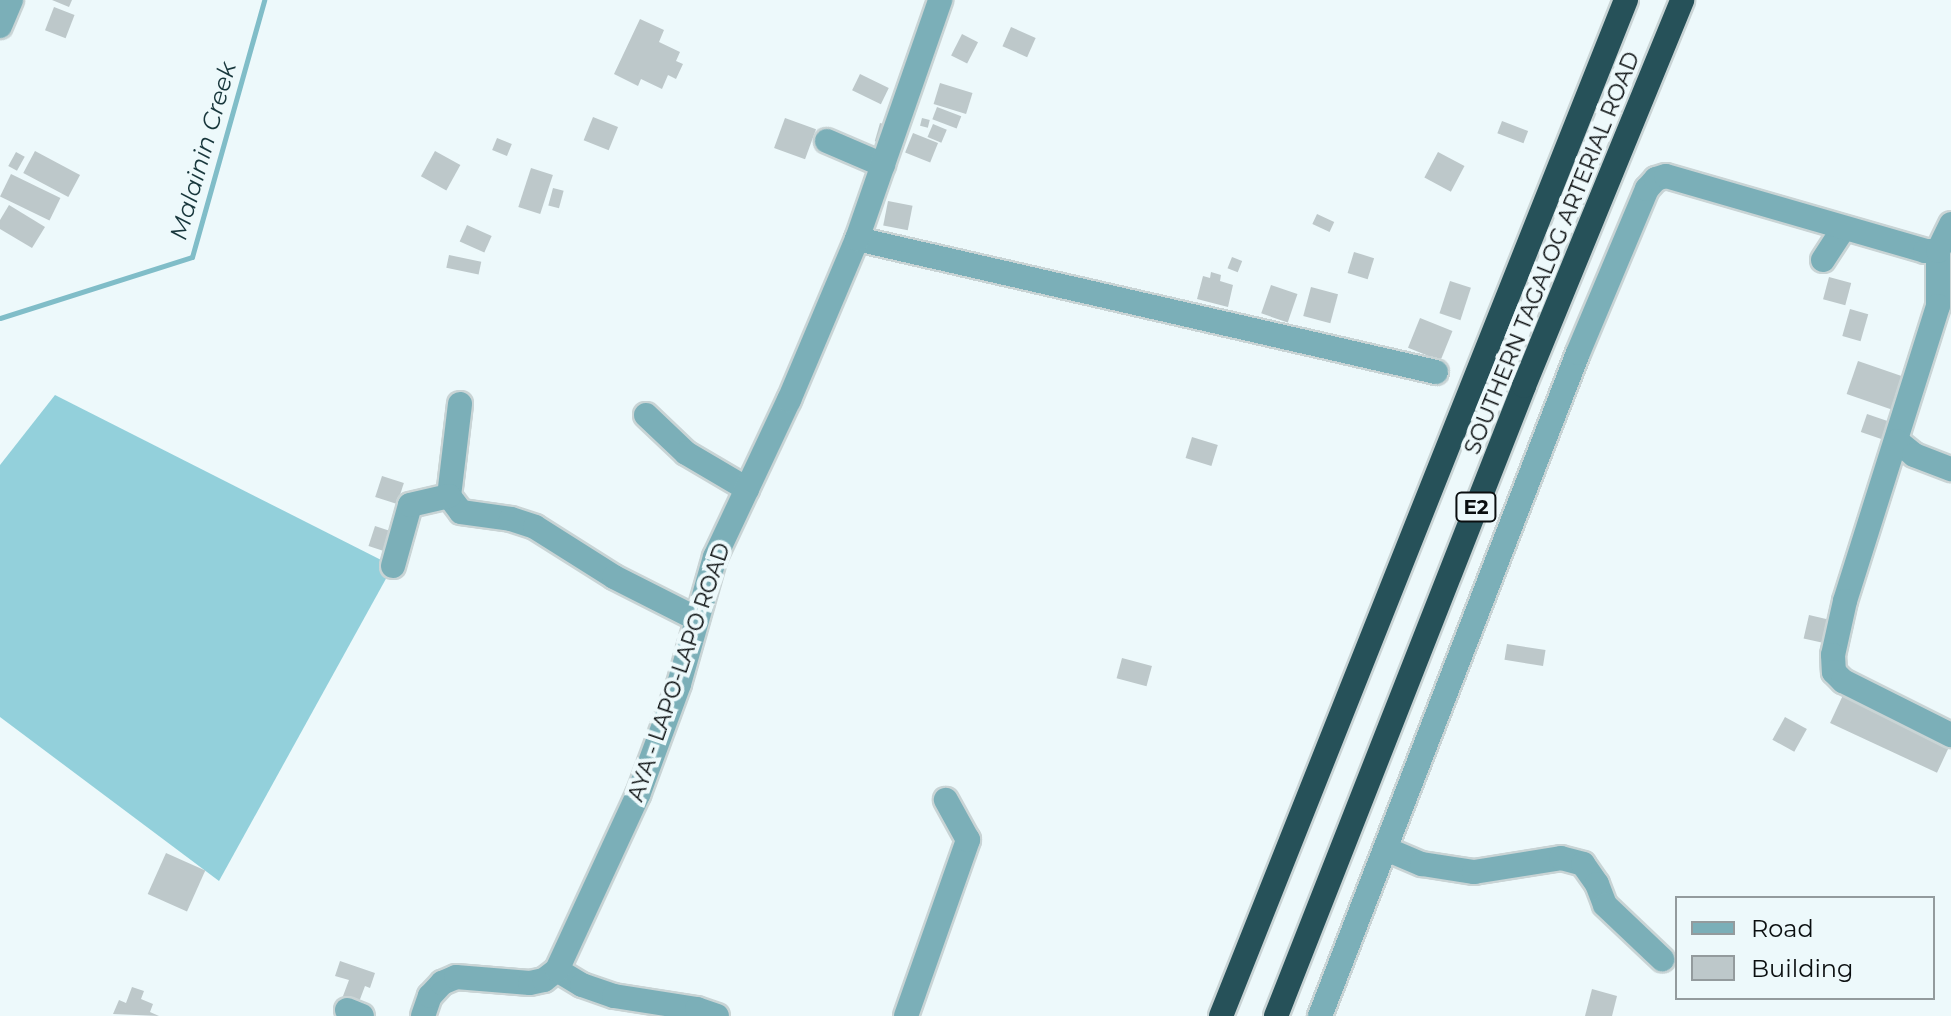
<!DOCTYPE html>
<html>
<head>
<meta charset="utf-8">
<style>
	body { margin:0 }
	#map { position:relative; width:1951px; height:1016px; overflow:hidden; background:#edf9fb; font-family:Montserrat,sans-serif }
	div>[style] { position:absolute }
	[style*='--x'] { left:calc(var(--x)*1px); top:calc(var(--y)*1px); width:calc(var(--w)*1px); rotate:calc(var(--a)*1deg) }
	.forest>* { inset:0; background:#93d0db }
	.stream>* { height:5px; margin:-2.5px; padding:0 2.5px; transform-origin:2.5px; border-radius:2.5px; background:#80bdc8 }
	.building>* { inset:0; background:#bdc8ca; transform-origin:0 0 }
	.roads { filter:drop-shadow(2px 0 #c9d4d5) drop-shadow(-2px 0 #c9d4d5) drop-shadow(0 2px #c9d4d5) drop-shadow(0 -2px #c9d4d5) }
	.minor>* { height:24px; margin:-12px; padding:0 12px; transform-origin:12px; border-radius:12px; background:#7bafb8 }
	.highway>* { height:24px; margin:-12px; padding:0 12px; transform-origin:12px; border-radius:12px; background:#265159 }
	span { translate:-50% -50%; white-space:nowrap; text-align:center; line-height:1.15; -webkit-text-stroke:8px #edf9fb; paint-order:stroke }
	.shield-label span { padding:2px 6px; background:#edf9fb; border:2px solid; border-radius:6px; -webkit-text-stroke-width:0 }
	.shield-label { font-size:20px; color:#0b0f10; font-weight:700 }
	.street-label { font-size:22px; color:#0b0f10 }
	.water-label { font-size:24px; color:#17363b; font-style:italic }
	.legend { position:absolute; left:1675px; top:896px; width:260px; height:104px; box-sizing:border-box; background:#edf9fb; border:2px solid #939b9d; margin:0; padding:10px 14px; list-style:none; font-size:24px; color:#0b0f10 }
	.legend li { display:flex; align-items:center; gap:16px; height:40px }
	.legend b { width:40px; border:2px solid #939b9d }
</style>
</head>
<body>
<div id="map">
	<div class="forest">
		<i style="clip-path:polygon(55px 395px,393px 566px,219px 881px,0 717px,0 465px)"></i>
	</div>
	<div class="stream">
		<i style="--x:0;--y:318;--w:201;--a:-17.6"></i>
		<i style="--x:192;--y:257;--w:267;--a:-74.3"></i>
	</div>
	<div class="building">
		<i style="clip-path:polygon(52px 0,72px 0,69px 7px)"></i>
		<i style="left:54px;top:7px;width:22px;height:25px;rotate:21deg"></i>
		<i style="clip-path:polygon(640px 19px,664px 30px,659px 42px,680px 52px,676px 61px,683px 64px,676px 79px,668px 75px,662px 89px,641px 79px,638px 86px,614px 74px)"></i>
		<i style="left:1011px;top:27px;width:27px;height:21px;rotate:24deg"></i>
		<i style="left:962px;top:34px;width:18px;height:24px;rotate:27deg"></i>
		<i style="left:860px;top:74px;width:32px;height:18px;rotate:26deg"></i>
		<i style="left:940px;top:83px;width:34px;height:22px;rotate:17deg"></i>
		<i style="left:937px;top:107px;width:26px;height:13px;rotate:21deg"></i>
		<i style="left:593px;top:117px;width:27px;height:25px;rotate:22deg"></i>
		<i style="left:785px;top:118px;width:33px;height:32px;rotate:20deg"></i>
		<i style="left:922px;top:118px;width:8px;height:8px;rotate:14deg"></i>
		<i style="left:1502px;top:121px;width:28px;height:13px;rotate:21deg"></i>
		<i style="left:880px;top:123px;width:15px;height:19px;rotate:16deg"></i>
		<i style="left:933px;top:124px;width:15px;height:14px;rotate:23deg"></i>
		<i style="left:913px;top:133px;width:27px;height:21px;rotate:22deg"></i>
		<i style="left:497px;top:138px;width:16px;height:13px;rotate:22deg"></i>
		<i style="left:35px;top:151px;width:51px;height:25px;rotate:28deg"></i>
		<i style="left:435px;top:151px;width:29px;height:29px;rotate:29deg"></i>
		<i style="left:16px;top:152px;width:10px;height:16px;rotate:29deg"></i>
		<i style="left:1438px;top:152px;width:30px;height:29px;rotate:28deg"></i>
		<i style="left:531px;top:168px;width:23px;height:41px;rotate:18deg"></i>
		<i style="left:11px;top:174px;width:55px;height:25px;rotate:26deg"></i>
		<i style="left:553px;top:188px;width:11px;height:18px;rotate:15deg"></i>
		<i style="left:888px;top:201px;width:25px;height:25px;rotate:11deg"></i>
		<i style="clip-path:polygon(9px 205px,45px 227px,32px 248px,0 229px,0 220px)"></i>
		<i style="left:1317px;top:214px;width:19px;height:11px;rotate:25deg"></i>
		<i style="left:467px;top:225px;width:27px;height:18px;rotate:24deg"></i>
		<i style="left:1354px;top:252px;width:21px;height:22px;rotate:17deg"></i>
		<i style="left:449px;top:255px;width:33px;height:13px;rotate:12deg"></i>
		<i style="left:1232px;top:257px;width:11px;height:12px;rotate:22deg"></i>
		<i style="clip-path:polygon(1211px 272px,1221px 275px,1220px 281px,1233px 285px,1228px 307px,1197px 299px,1203px 276px,1210px 278px)"></i>
		<i style="left:1829px;top:277px;width:23px;height:23px;rotate:15deg"></i>
		<i style="left:1450px;top:281px;width:22px;height:34px;rotate:18deg"></i>
		<i style="left:1271px;top:285px;width:28px;height:30px;rotate:19deg"></i>
		<i style="left:1311px;top:287px;width:28px;height:30px;rotate:15deg"></i>
		<i style="left:1850px;top:309px;width:19px;height:28px;rotate:16deg"></i>
		<i style="left:1420px;top:318px;width:35px;height:32px;rotate:22deg"></i>
		<i style="left:1858px;top:361px;width:56px;height:35px;rotate:19deg"></i>
		<i style="left:1867px;top:414px;width:34px;height:19px;rotate:19deg"></i>
		<i style="left:1192px;top:437px;width:27px;height:22px;rotate:17deg"></i>
		<i style="left:382px;top:476px;width:23px;height:22px;rotate:18deg"></i>
		<i style="left:375px;top:526px;width:20px;height:21px;rotate:18deg"></i>
		<i style="left:1809px;top:615px;width:23px;height:24px;rotate:13deg"></i>
		<i style="left:1507px;top:644px;width:39px;height:16px;rotate:9deg"></i>
		<i style="left:1122px;top:658px;width:31px;height:21px;rotate:15deg"></i>
		<i style="left:1844px;top:693px;width:118px;height:33px;rotate:25deg"></i>
		<i style="left:1785px;top:717px;width:25px;height:26px;rotate:29deg"></i>
		<i style="left:166px;top:853px;width:43px;height:45px;rotate:24deg"></i>
		<i style="clip-path:polygon(340px 961px,375px 973px,370px 988px,365px 986px,356px 1010px,340px 1004px,349px 980px,335px 976px)"></i>
		<i style="clip-path:polygon(132px 987px,144px 991px,141px 999px,153px 1004px,150px 1012px,159px 1016px,113px 1014px,119px 1000px,126px 1003px)"></i>
		<i style="clip-path:polygon(1592px 989px,1617px 996px,1612px 1016px,1585px 1016px)"></i>
	</div>
	<div class="roads">
		<div class="minor">
			<i style="--x:0;--y:26;--w:28;--a:-67"></i>
			<i style="--x:827;--y:141;--w:61;--a:23.2"></i>
			<i style="--x:857;--y:239;--w:594;--a:12.94"></i>
			<i style="--x:1938;--y:251;--w:55;--a:90"></i>
			<i style="--x:1938;--y:306;--w:309;--a:107.5"></i>
			<i style="--x:1845;--y:601;--w:55;--a:102.5"></i>
			<i style="--x:1833;--y:655;--w:17;--a:87"></i>
			<i style="--x:1834;--y:672;--w:13;--a:45"></i>
			<i style="--x:1843;--y:681;--w:121;--a:26.6"></i>
			<i style="--x:1823;--y:260;--w:38;--a:-57"></i>
			<i style="--x:460;--y:404;--w:93;--a:96.8"></i>
			<i style="--x:449;--y:496;--w:20;--a:53"></i>
			<i style="--x:461;--y:512;--w:50;--a:8"></i>
			<i style="--x:511;--y:519;--w:25;--a:18"></i>
			<i style="--x:535;--y:527;--w:93;--a:32.3"></i>
			<i style="--x:614;--y:577;--w:93;--a:26.8"></i>
			<i style="--x:646;--y:415;--w:55;--a:43.5"></i>
			<i style="--x:686;--y:453;--w:71;--a:30.5"></i>
			<i style="--x:1897;--y:441;--w:22;--a:39"></i>
			<i style="--x:1914;--y:455;--w:40;--a:21"></i>
			<i style="--x:393;--y:566;--w:63;--a:-74.4"></i>
			<i style="--x:410;--y:505;--w:40;--a:-13"></i>
			<i style="--x:1386;--y:849;--w:39;--a:23"></i>
			<i style="--x:1422;--y:864;--w:53;--a:8.7"></i>
			<i style="--x:1474;--y:872;--w:88;--a:-9.1"></i>
			<i style="--x:1561;--y:858;--w:23;--a:15"></i>
			<i style="--x:1583;--y:864;--w:24;--a:55"></i>
			<i style="--x:1597;--y:884;--w:22;--a:69"></i>
			<i style="--x:1605;--y:905;--w:79;--a:43.5"></i>
			<i style="--x:557;--y:970;--w:29;--a:31"></i>
			<i style="--x:582;--y:985;--w:34;--a:19"></i>
			<i style="--x:614;--y:996;--w:84;--a:8.9"></i>
			<i style="--x:697;--y:1009;--w:21;--a:19"></i>
			<i style="--x:347;--y:1010;--w:16;--a:22"></i>
			<i style="--x:423;--y:1016;--w:21;--a:-71"></i>
			<i style="--x:430;--y:996;--w:18;--a:-47"></i>
			<i style="--x:442;--y:983;--w:15;--a:-23"></i>
			<i style="--x:456;--y:977;--w:74;--a:4.6"></i>
			<i style="--x:530;--y:983;--w:14;--a:-12"></i>
			<i style="--x:544;--y:980;--w:16;--a:-38"></i>
			<i style="--x:557;--y:970;--w:193;--a:-65.2"></i>
			<i style="--x:638;--y:795;--w:118;--a:-69.7"></i>
			<i style="--x:679;--y:684;--w:132;--a:-74.2"></i>
			<i style="--x:715;--y:557;--w:174;--a:-64.8"></i>
			<i style="--x:789;--y:400;--w:175;--a:-67.1"></i>
			<i style="--x:857;--y:239;--w:253;--a:-70.8"></i>
			<i style="--x:906;--y:1016;--w:187;--a:-70.6"></i>
			<i style="--x:968;--y:840;--w:46;--a:-118.8"></i>
			<i style="--x:1320;--y:1016;--w:711;--a:-68.74"></i>
			<i style="--x:1578;--y:353;--w:178;--a:-67.2"></i>
			<i style="--x:1647;--y:189;--w:13;--a:-48"></i>
			<i style="--x:1656;--y:179;--w:10;--a:-17"></i>
			<i style="--x:1666;--y:176;--w:270;--a:16.1"></i>
			<i style="--x:1925;--y:251;--w:13;--a:0"></i>
			<i style="--x:1938;--y:251;--w:30;--a:-64"></i>
		</div>
		<div class="highway">
			<i style="--x:1221;--y:1016;--w:1094;--a:-68.27"></i>
			<i style="--x:1276;--y:1016;--w:677;--a:-68.51"></i>
			<i style="--x:1524;--y:386;--w:417;--a:-67.7"></i>
		</div>
	</div>
	<div class="shield-label">
		<span style="left:1476px;top:507px">E2</span>
	</div>
	<div class="street-label">
		<span style="left:1552px;top:253px;rotate:-68deg">SOUTHERN TAGALOG ARTERIAL ROAD</span>
		<span style="left:679px;top:672px;rotate:-71deg">AYA - LAPO-LAPO ROAD</span>
	</div>
	<div class="water-label">
		<span style="left:203px;top:151px;rotate:-74deg">Malainin Creek</span>
	</div>
	<ul class="legend">
	<li><b style="height:10px;background:#7bafb8"></b>Road</li>
	<li><b style="height:22px;background:#bdc8ca"></b>Building</li>
	</ul>
</div>
</body>
</html>
